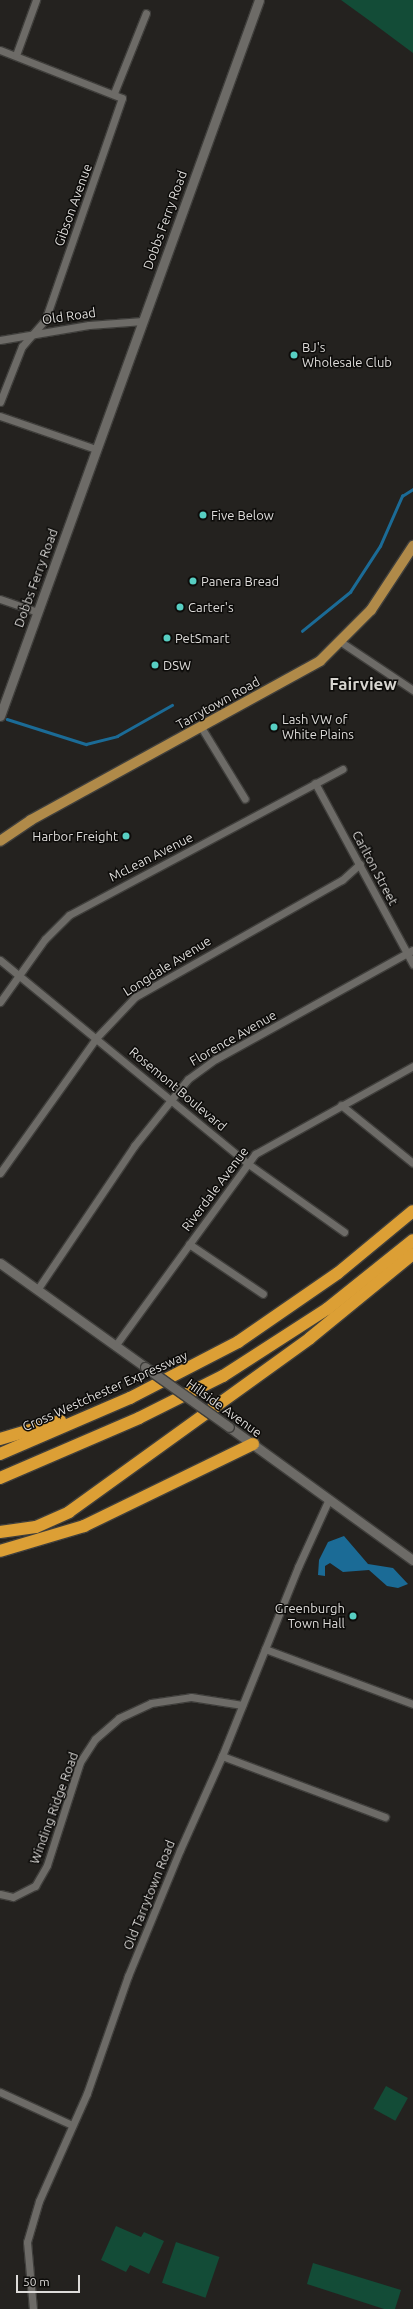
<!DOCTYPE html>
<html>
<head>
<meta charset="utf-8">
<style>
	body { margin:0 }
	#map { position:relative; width:413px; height:2309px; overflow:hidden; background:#24221f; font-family:Ubuntu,sans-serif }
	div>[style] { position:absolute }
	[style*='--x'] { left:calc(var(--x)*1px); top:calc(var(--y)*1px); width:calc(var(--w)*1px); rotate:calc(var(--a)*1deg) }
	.green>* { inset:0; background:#134c37; transform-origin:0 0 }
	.water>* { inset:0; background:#1b6b96 }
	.stream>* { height:2.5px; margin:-1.25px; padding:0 1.25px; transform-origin:1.25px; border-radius:1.25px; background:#1b6b96 }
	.roads { filter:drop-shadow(1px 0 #3f3e3b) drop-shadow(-1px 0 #3f3e3b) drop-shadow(0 1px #3f3e3b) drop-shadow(0 -1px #3f3e3b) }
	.street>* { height:7px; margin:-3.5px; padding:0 3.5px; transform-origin:3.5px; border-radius:3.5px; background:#6d6b67 }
	.secondary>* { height:9px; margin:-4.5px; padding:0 4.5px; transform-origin:4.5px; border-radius:4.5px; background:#6d6b67 }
	.primary>* { height:10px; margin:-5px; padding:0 5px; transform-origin:5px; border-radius:5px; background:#b08a49 }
	.highway>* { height:12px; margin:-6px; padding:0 6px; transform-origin:6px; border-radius:6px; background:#dc9f35 }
	.bridges { filter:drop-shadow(1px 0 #3f3e3b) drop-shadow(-1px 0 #3f3e3b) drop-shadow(0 1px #3f3e3b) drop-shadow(0 -1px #3f3e3b) }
	.secondary-bridge>* { height:9px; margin:-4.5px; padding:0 4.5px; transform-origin:4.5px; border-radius:4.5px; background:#6d6b67 }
	.dots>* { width:11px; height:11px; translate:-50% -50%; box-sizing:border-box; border:2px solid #0d0c0a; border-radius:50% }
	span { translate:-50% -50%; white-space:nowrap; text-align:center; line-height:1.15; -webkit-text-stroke:3px #0d0c0a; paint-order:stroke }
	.street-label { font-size:13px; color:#dedcda }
	.poi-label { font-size:13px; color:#dedcda }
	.left { translate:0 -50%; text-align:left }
	.right { translate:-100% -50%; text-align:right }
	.district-label { font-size:17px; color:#d7d5d0; font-weight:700 }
	.scale { position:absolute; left:16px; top:2275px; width:64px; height:18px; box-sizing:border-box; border:2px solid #dedcda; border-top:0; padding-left:5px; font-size:12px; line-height:14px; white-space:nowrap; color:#dedcda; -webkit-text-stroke:3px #0d0c0a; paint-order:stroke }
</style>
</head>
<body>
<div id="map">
	<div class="green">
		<i style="clip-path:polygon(341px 0,413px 0,413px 53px,370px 21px)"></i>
		<i style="left:386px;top:2086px;width:25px;height:26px;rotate:29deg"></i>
		<i style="clip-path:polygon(116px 2226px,141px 2237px,144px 2232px,164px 2241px,149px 2274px,130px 2265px,126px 2272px,101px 2260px)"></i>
		<i style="left:176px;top:2242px;width:46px;height:43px;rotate:19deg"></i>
		<i style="clip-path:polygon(313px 2263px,401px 2290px,395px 2309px,384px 2309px,307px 2284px)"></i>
	</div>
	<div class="water">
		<i style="clip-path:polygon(344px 1536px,368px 1564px,393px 1568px,408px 1584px,398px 1588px,387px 1586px,369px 1570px,343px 1572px,330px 1563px,325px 1566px,325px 1576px,318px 1575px,319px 1560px,328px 1542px)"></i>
	</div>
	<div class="stream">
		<i style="--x:302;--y:631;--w:62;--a:-39.1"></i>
		<i style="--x:350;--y:592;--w:55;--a:-56.9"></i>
		<i style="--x:380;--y:546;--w:55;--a:-66.3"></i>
		<i style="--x:402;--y:496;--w:13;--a:-32"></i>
		<i style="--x:7;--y:719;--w:83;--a:17.6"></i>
		<i style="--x:86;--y:744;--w:32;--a:-14"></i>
		<i style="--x:117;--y:736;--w:63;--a:-29.4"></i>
	</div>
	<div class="roads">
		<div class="street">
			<i style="--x:0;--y:50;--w:131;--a:21.5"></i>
			<i style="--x:122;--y:98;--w:235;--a:109.1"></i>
			<i style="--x:45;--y:320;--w:35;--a:131"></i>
			<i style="--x:22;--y:346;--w:60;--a:111.4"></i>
			<i style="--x:16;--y:55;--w:59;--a:-70"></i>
			<i style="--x:114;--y:93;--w:86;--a:-68.2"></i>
			<i style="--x:0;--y:340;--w:90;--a:-9.6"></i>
			<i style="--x:89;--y:325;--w:54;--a:-4.2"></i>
			<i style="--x:0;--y:416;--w:102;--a:19"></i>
			<i style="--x:0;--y:599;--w:39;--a:19"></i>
			<i style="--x:341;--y:642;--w:87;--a:33.7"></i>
			<i style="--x:201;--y:727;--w:84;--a:58.6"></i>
			<i style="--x:315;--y:783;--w:206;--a:61.6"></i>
			<i style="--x:0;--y:960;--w:320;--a:39.4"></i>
			<i style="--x:247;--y:1163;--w:119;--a:35.4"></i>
			<i style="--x:0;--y:1002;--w:77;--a:-54.5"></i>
			<i style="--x:45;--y:939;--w:34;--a:-45"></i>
			<i style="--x:69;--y:915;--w:310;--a:-28.1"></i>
			<i style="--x:341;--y:1105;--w:92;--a:38.9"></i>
			<i style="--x:0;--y:1173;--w:167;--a:-54.5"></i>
			<i style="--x:97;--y:1037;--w:55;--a:-46.5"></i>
			<i style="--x:135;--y:997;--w:238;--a:-29.5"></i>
			<i style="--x:342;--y:880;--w:24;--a:-42"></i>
			<i style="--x:189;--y:1244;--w:89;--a:34"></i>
			<i style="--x:37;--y:1290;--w:174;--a:-56"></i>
			<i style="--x:134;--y:1146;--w:86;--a:-51.1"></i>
			<i style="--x:188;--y:1079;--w:34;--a:-36"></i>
			<i style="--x:216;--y:1059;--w:225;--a:-29"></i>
			<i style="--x:115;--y:1346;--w:238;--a:-53.9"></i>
			<i style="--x:255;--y:1154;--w:181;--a:-29.1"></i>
			<i style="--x:265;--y:1649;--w:158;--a:20.4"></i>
			<i style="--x:222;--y:1756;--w:174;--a:20.5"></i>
			<i style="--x:0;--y:1894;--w:13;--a:13"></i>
			<i style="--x:13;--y:1897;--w:25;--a:-27"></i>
			<i style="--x:35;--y:1886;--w:24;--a:-60"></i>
			<i style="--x:47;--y:1865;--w:108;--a:-72.2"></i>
			<i style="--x:80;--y:1762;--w:27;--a:-57"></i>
			<i style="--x:95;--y:1739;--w:32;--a:-41"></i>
			<i style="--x:119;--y:1718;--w:35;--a:-25"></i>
			<i style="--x:151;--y:1703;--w:40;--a:-8.5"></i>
			<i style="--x:191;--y:1697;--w:52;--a:8.9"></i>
			<i style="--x:0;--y:2092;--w:79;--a:24.6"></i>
			<i style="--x:33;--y:2309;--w:67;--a:-95.1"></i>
			<i style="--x:27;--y:2242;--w:43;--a:-73.7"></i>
			<i style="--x:39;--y:2201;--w:118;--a:-66"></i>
			<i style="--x:87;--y:2093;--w:124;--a:-70.7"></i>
			<i style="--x:128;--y:1976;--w:136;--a:-67.6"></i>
			<i style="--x:180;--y:1850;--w:103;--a:-65.9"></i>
			<i style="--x:222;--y:1756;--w:204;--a:-68.1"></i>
			<i style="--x:298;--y:1567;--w:75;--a:-65.5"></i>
		</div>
		<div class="secondary">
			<i style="--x:0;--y:716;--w:761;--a:-70.11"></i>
			<i style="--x:0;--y:1263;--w:178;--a:35.6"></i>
			<i style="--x:229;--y:1427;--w:227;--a:35.9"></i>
		</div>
		<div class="primary">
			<i style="--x:0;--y:841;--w:37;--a:-34"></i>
			<i style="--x:31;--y:820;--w:330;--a:-28.8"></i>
			<i style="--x:320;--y:661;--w:72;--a:-45"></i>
			<i style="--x:371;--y:610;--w:77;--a:-56.7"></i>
		</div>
		<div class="highway">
			<i style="--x:0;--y:1439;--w:63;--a:-16.7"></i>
			<i style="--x:0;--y:1454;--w:142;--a:-23.3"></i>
			<i style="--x:130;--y:1398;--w:122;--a:-27.4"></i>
			<i style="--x:238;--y:1342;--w:121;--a:-34.6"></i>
			<i style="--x:338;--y:1273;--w:97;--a:-39.6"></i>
			<i style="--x:0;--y:1478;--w:151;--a:-23.3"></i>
			<i style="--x:139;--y:1418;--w:94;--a:-26.6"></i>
			<i style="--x:223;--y:1376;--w:124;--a:-32.8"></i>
			<i style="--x:327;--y:1309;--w:110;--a:-38.7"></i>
			<i style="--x:0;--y:1532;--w:36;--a:-8"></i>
			<i style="--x:36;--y:1527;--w:36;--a:-24"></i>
			<i style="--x:69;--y:1512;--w:297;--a:-35.8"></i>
			<i style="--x:310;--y:1338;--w:133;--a:-39.2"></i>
			<i style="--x:0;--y:1551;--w:88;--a:-16.6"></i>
			<i style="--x:84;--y:1526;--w:188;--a:-25.9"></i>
		</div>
	</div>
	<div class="bridges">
		<div class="secondary-bridge">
			<i style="--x:145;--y:1367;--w:103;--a:35.5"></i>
		</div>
	</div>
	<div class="dots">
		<i style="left:294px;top:355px;background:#57cec2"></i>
		<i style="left:203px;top:515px;background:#57cec2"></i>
		<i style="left:193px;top:581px;background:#57cec2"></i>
		<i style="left:180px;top:607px;background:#57cec2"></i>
		<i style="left:167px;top:638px;background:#57cec2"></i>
		<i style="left:155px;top:665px;background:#57cec2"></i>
		<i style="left:274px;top:727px;background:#57cec2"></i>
		<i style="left:126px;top:836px;background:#57cec2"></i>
		<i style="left:353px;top:1616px;background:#57cec2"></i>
	</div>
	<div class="street-label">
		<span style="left:73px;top:205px;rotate:-70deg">Gibson Avenue</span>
		<span style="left:165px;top:220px;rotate:-70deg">Dobbs Ferry Road</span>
		<span style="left:69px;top:316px;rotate:-8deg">Old Road</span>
		<span style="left:36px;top:578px;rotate:-70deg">Dobbs Ferry Road</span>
		<span style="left:218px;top:703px;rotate:-29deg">Tarrytown Road</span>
		<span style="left:151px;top:857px;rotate:-27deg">McLean Avenue</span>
		<span style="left:375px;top:868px;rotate:62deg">Carlton Street</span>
		<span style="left:167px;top:966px;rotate:-32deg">Longdale Avenue</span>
		<span style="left:233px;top:1038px;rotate:-30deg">Florence Avenue</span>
		<span style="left:178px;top:1089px;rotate:40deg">Rosemont Boulevard</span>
		<span style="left:215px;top:1189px;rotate:-53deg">Riverdale Avenue</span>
		<span style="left:105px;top:1391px;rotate:-24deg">Cross Westchester Expressway</span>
		<span style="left:224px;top:1408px;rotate:36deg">Hillside Avenue</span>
		<span style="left:54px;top:1808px;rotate:-70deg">Winding Ridge Road</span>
		<span style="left:149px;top:1895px;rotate:-68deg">Old Tarrytown Road</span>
	</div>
	<div class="poi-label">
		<span class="left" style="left:302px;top:355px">BJ's<br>Wholesale Club</span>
		<span class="left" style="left:211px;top:515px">Five Below</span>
		<span class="left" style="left:201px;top:581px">Panera Bread</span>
		<span class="left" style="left:188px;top:607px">Carter's</span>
		<span class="left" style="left:175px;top:638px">PetSmart</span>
		<span class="left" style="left:163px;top:665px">DSW</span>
		<span class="left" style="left:282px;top:727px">Lash VW of<br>White Plains</span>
		<span class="right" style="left:118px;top:836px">Harbor Freight</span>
		<span class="right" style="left:345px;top:1616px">Greenburgh<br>Town Hall</span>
	</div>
	<div class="district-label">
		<span style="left:363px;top:684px">Fairview</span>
	</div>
	<div class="scale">50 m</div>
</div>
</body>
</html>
